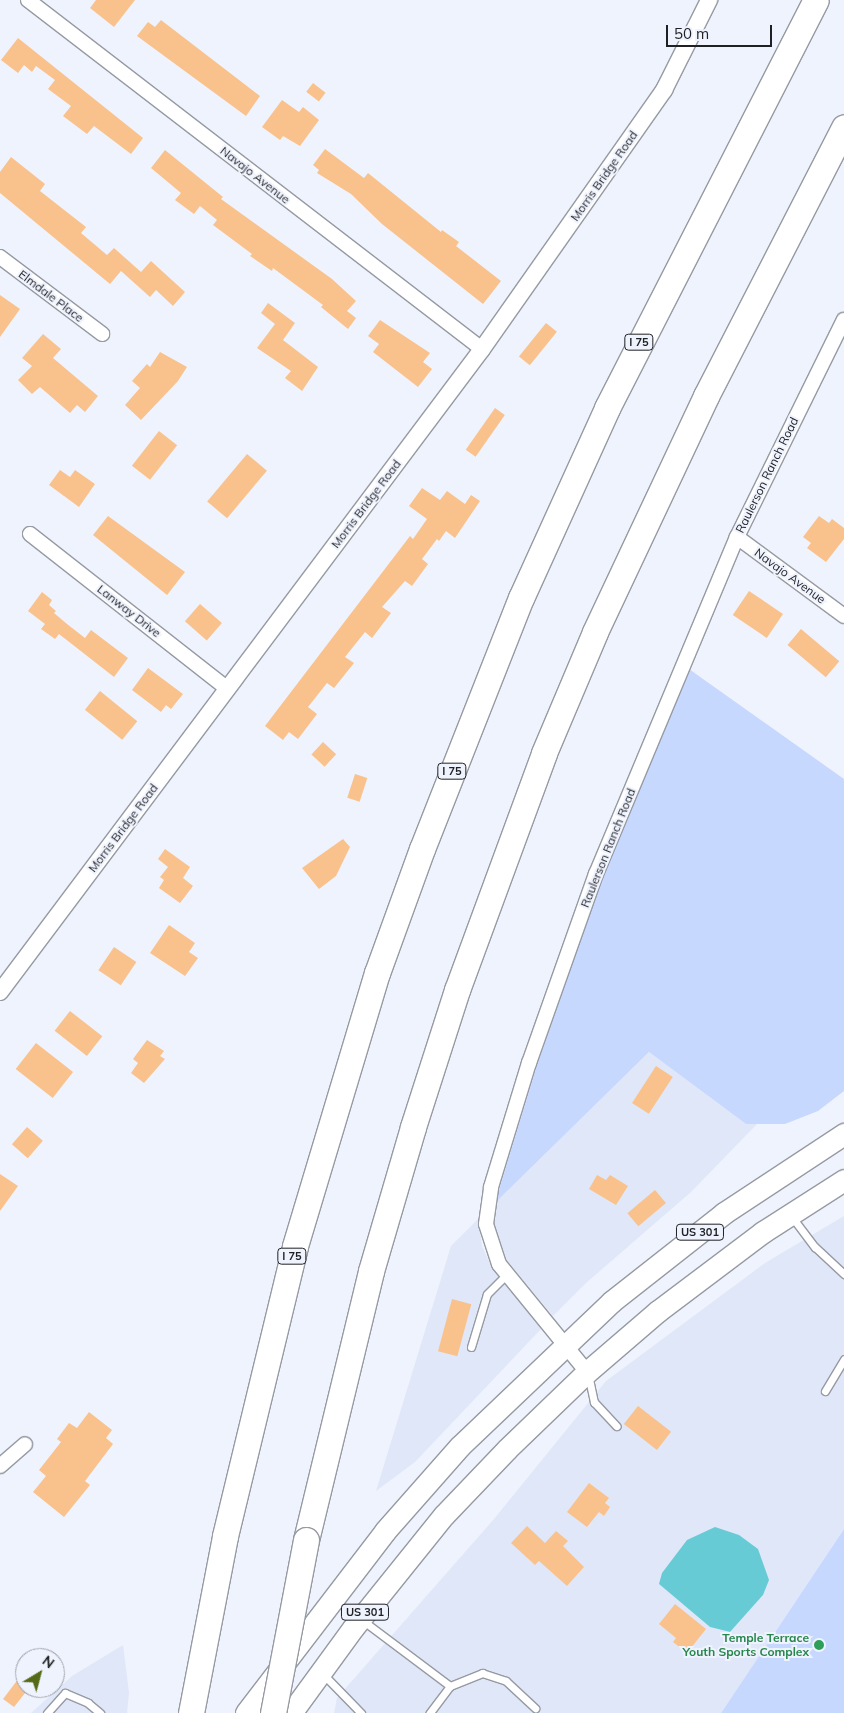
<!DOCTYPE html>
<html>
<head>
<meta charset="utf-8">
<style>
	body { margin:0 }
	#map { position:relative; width:844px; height:1713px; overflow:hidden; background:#eff3fd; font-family:Mulish,sans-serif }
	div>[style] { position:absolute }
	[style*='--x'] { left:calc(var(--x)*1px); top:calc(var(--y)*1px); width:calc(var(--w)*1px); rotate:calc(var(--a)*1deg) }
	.built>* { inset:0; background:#e0e7f8 }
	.green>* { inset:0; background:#c7d8ff }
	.water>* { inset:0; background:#67cbd5 }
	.building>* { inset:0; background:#f9c28c; transform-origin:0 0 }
	.roads { filter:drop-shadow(1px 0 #969aa2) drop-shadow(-1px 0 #969aa2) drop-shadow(0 1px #969aa2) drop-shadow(0 -1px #969aa2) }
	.service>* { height:7px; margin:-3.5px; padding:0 3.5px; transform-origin:3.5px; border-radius:3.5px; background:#fff }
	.minor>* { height:14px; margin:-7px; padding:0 7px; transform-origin:7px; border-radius:7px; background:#fff }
	.tertiary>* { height:16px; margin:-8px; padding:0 8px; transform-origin:8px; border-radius:8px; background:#fff }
	.primary>* { height:21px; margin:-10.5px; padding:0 10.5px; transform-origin:10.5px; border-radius:10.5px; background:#fff }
	.motorway>* { height:25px; margin:-12.5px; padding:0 12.5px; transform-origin:12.5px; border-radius:12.5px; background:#fff }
	.bridges { filter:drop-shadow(1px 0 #969aa2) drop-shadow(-1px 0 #969aa2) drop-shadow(0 1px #969aa2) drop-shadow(0 -1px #969aa2) }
	.motorway-bridge>* { height:25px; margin:-12.5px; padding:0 12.5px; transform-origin:12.5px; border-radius:12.5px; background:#fff }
	.dots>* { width:14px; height:14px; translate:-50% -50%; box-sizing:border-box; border:2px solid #eff3fd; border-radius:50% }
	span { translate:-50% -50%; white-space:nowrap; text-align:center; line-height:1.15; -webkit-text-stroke:4px #eff3fd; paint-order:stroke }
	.shield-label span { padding:1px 4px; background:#eff3fd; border:1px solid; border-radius:4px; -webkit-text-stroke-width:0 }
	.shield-label { font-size:11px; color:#1f2024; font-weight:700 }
	.street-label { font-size:12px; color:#1f2024 }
	.leisure-label { font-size:12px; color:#27864d; font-weight:700 }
	.right { translate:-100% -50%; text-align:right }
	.north { position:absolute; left:15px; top:1648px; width:50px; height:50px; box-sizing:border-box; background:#eff3fd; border:1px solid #9c9fa6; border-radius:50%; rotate:37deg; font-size:14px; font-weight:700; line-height:20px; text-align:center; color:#1f2024 }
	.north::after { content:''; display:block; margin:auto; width:18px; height:22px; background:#556a18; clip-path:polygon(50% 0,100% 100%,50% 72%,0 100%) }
	.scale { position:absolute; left:666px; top:25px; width:106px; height:22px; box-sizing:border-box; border:2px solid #1f2024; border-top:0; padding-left:6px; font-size:15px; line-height:18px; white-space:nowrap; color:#1f2024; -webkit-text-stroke:4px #eff3fd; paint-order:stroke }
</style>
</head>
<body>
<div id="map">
	<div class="built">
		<i style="clip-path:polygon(649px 1052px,746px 1124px,757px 1124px,691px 1192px,586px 1283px,553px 1316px,506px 1259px,493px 1222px,495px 1203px)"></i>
		<i style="clip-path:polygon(evenodd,844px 1216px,844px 1529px,721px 1713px,334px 1713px,337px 1698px,494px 1519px,606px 1381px,765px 1263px,844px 1216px,659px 1584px,763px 1595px,730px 1632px,710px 1627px,659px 1584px)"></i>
		<i style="clip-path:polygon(478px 1219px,482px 1246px,492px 1268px,542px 1328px,415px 1462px,376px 1491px,451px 1246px)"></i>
		<i style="clip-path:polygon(123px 1645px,129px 1693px,127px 1713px,31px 1713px,72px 1676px)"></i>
	</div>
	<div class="green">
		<i style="clip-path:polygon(689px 669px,844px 779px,844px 1091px,818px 1111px,785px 1124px,746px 1124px,649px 1052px,495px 1203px,537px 1065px,603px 876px)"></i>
		<i style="clip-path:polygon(844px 1529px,844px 1713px,721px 1713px)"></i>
	</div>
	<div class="water">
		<i style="clip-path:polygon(715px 1527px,739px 1535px,758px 1549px,769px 1580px,763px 1595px,730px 1632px,710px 1627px,659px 1584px,662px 1573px,687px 1540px)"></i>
	</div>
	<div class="building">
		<i style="clip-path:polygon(96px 0,135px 0,114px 27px,90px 8px)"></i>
		<i style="clip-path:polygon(161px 20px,260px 96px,246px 116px,137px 36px,148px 22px,155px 27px)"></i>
		<i style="clip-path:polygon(18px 38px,143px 138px,131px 154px,94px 126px,87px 134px,63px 116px,71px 106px,48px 89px,55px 80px,36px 66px,32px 72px,24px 65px,18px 73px,1px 60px)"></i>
		<i style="left:313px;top:83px;width:16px;height:11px;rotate:38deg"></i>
		<i style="clip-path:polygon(282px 100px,299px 112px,303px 107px,319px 120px,300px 146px,283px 136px,280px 140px,262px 127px)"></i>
		<i style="clip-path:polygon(325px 149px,364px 178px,368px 173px,441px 232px,442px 230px,459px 242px,456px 246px,501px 281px,483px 304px,382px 224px,351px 194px,317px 173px,319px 170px,313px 165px)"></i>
		<i style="clip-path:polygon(165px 150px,223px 197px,221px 199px,332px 279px,356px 301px,347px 311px,356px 318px,348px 329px,321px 307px,323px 305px,273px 268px,272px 271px,250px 256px,252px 254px,213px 225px,217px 220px,200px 206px,194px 214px,175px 200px,181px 193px,151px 168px)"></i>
		<i style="clip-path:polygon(11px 157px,45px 184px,40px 191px,86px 227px,81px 233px,107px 255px,114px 248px,141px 272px,151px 261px,185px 292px,173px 306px,156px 290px,150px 297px,121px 271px,110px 284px,0 193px,0 172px)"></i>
		<i style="clip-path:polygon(0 295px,20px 309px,0 337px)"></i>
		<i style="clip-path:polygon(268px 303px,295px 323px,283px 340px,318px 367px,302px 391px,285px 378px,291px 371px,257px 348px,275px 324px,261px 313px)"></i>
		<i style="clip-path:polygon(380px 320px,430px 353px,423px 362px,432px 369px,418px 387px,373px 352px,379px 344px,368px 336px)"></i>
		<i style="left:546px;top:323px;width:14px;height:43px;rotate:39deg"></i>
		<i style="clip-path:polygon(43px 334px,61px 349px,53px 358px,98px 396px,85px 412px,77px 405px,70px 413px,40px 387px,32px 394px,18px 380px,32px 366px,22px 358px)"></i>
		<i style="clip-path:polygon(160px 352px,187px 367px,178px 381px,141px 420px,125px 405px,140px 388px,132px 381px,147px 364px,150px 367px)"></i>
		<i style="left:495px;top:408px;width:12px;height:51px;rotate:35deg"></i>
		<i style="left:159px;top:431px;width:23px;height:44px;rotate:38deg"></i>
		<i style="left:247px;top:454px;width:26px;height:62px;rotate:40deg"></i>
		<i style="clip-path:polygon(60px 470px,70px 477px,75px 470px,95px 484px,79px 507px,49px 485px)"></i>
		<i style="clip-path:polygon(422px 488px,440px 500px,447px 491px,465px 504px,471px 495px,480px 501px,455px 538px,446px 531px,439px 541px,437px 539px,422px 559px,428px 564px,412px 586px,405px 581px,382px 607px,391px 613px,372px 638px,365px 632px,345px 657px,354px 663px,334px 688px,327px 683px,308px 707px,317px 714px,298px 739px,289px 732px,283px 740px,265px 726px,410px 536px,413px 539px,427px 519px,409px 506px)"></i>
		<i style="clip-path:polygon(108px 516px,185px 572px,167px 595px,93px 535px)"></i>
		<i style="clip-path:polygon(819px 516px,829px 523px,832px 519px,844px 528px,844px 539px,826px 562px,807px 548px,811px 543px,803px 537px)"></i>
		<i style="left:749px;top:591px;width:41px;height:29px;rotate:34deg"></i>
		<i style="clip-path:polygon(42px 592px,52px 600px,49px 605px,56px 611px,54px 613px,67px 624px,85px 638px,91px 630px,128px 658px,114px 677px,59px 634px,55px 639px,41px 629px,45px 624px,28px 611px)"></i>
		<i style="left:200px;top:604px;width:29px;height:23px;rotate:41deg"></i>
		<i style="left:801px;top:629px;width:50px;height:21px;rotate:40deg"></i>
		<i style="clip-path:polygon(148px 668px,183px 694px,171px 709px,166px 705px,161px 712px,132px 690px)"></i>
		<i style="left:100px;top:691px;width:48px;height:24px;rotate:39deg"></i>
		<i style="left:323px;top:742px;width:18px;height:17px;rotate:43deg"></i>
		<i style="left:355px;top:774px;width:13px;height:25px;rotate:18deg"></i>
		<i style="clip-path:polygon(343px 839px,350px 847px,336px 876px,319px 889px,302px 868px)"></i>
		<i style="clip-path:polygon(165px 849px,190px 867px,183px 878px,193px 886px,180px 903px,159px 888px,164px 880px,160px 877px,168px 867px,158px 859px)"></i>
		<i style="clip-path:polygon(169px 925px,195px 943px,189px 952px,198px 958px,185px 976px,150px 953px)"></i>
		<i style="left:114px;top:947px;width:27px;height:28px;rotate:34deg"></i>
		<i style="left:70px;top:1011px;width:41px;height:25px;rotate:38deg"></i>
		<i style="clip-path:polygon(147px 1040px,164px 1051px,160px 1056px,165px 1059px,144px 1083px,131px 1073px,138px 1063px,133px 1059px)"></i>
		<i style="left:36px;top:1043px;width:47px;height:33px;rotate:38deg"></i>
		<i style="left:656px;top:1066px;width:20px;height:44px;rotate:33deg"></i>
		<i style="left:27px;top:1127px;width:21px;height:23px;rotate:41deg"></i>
		<i style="clip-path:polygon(0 1174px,18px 1186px,0 1211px)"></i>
		<i style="clip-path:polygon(597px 1175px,606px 1180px,610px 1175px,628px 1186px,616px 1205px,589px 1189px)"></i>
		<i style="left:655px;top:1190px;width:17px;height:36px;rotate:50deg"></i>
		<i style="left:452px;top:1299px;width:20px;height:54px;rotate:15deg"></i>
		<i style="left:638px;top:1406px;width:42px;height:23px;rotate:38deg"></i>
		<i style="clip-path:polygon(89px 1412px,112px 1430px,106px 1438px,113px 1444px,85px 1481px,90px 1485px,64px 1517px,33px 1492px,46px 1476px,39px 1470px,61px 1442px,57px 1439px,69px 1423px,77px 1428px)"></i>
		<i style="clip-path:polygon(589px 1483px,609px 1498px,605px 1503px,610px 1507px,604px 1516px,599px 1512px,587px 1527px,567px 1512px)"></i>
		<i style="clip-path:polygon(527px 1526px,545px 1543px,556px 1531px,568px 1541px,563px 1546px,584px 1567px,567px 1586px,539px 1561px,535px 1565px,511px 1543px)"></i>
		<i style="clip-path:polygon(675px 1604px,706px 1629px,687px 1653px,673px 1642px,676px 1638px,659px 1624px)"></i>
		<i style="clip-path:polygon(19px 1678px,25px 1683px,25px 1688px,29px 1688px,14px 1707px,3px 1699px)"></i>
	</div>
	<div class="roads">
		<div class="service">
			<i style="--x:792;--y:1217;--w:38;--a:53"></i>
			<i style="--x:815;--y:1247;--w:40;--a:43"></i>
			<i style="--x:471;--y:1347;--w:55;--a:-73.2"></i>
			<i style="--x:487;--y:1294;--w:28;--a:-45"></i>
			<i style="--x:588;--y:1374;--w:29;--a:78"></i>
			<i style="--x:594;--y:1402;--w:33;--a:47"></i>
			<i style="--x:825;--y:1391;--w:37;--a:-59"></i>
			<i style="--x:362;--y:1620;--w:110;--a:36.9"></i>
			<i style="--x:450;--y:1686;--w:34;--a:127"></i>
			<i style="--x:322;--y:1673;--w:56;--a:45.7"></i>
			<i style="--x:450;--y:1686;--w:35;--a:-22"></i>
			<i style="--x:482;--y:1673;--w:25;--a:18"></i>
			<i style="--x:506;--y:1681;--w:40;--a:43"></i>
			<i style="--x:47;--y:1713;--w:27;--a:-48"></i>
			<i style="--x:65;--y:1693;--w:25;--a:23"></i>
			<i style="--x:88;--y:1703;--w:16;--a:40"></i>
		</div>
		<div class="minor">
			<i style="--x:28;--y:0;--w:573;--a:37.55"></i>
			<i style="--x:0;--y:257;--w:128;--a:37"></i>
			<i style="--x:30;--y:534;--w:251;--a:38.1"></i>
			<i style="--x:737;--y:537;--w:133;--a:36.4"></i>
			<i style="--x:587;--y:1372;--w:139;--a:-129.2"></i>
			<i style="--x:499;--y:1264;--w:42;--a:-108"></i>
			<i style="--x:486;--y:1224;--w:37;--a:-82"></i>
			<i style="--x:491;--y:1187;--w:130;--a:-73"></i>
			<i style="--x:529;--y:1063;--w:201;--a:-70.5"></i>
			<i style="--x:596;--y:874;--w:365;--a:-67.3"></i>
			<i style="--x:737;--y:537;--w:242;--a:-63.8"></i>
			<i style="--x:0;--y:1466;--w:33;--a:-41"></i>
		</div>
		<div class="tertiary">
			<i style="--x:0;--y:992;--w:804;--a:-53.14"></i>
			<i style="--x:482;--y:349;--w:317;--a:-54.9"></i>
			<i style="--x:664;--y:90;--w:101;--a:-63.4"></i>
		</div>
		<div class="primary">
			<i style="--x:246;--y:1713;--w:229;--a:-52.6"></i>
			<i style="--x:385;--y:1531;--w:113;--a:-48.6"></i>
			<i style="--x:460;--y:1446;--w:209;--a:-43.6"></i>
			<i style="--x:611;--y:1302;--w:144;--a:-38.2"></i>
			<i style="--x:724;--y:1213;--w:144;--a:-33.4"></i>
			<i style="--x:291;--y:1713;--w:105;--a:-53.9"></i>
			<i style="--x:353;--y:1628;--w:145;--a:-51.2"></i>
			<i style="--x:444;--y:1515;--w:91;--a:-46.3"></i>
			<i style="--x:507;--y:1449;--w:111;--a:-43.9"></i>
			<i style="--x:587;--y:1372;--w:94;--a:-40.7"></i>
			<i style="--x:658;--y:1311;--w:131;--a:-37"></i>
			<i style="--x:763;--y:1232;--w:96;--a:-32.7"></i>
		</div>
		<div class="motorway">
			<i style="--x:306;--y:1540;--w:277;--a:-76.4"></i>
			<i style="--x:371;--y:1271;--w:150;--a:-73.7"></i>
			<i style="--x:413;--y:1127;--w:144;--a:-72.2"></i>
			<i style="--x:457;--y:990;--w:252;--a:-69.8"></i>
			<i style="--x:544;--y:753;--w:131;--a:-67.1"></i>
			<i style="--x:595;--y:632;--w:261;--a:-64.8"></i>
			<i style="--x:706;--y:396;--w:302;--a:-62.8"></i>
			<i style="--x:191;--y:1713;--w:180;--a:-79.1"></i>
			<i style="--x:225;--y:1536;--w:298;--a:-76.4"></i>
			<i style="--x:295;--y:1246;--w:285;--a:-73.3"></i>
			<i style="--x:377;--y:973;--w:132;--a:-70.1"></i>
			<i style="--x:422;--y:849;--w:270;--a:-68.5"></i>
			<i style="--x:521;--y:598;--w:209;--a:-65.6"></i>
			<i style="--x:607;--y:408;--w:458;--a:-62.9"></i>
		</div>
	</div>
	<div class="bridges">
		<div class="motorway-bridge">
			<i style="--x:273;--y:1713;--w:176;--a:-79.2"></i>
		</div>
	</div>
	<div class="dots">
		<i style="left:819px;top:1645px;background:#2e9e5b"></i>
	</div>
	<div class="shield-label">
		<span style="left:639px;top:342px">I 75</span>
		<span style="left:452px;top:771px">I 75</span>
		<span style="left:700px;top:1232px">US 301</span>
		<span style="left:292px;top:1256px">I 75</span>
		<span style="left:365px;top:1612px">US 301</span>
	</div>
	<div class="street-label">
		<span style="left:255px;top:175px;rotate:38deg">Navajo Avenue</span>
		<span style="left:604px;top:176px;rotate:-55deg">Morris Bridge Road</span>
		<span style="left:51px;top:296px;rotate:37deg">Elmdale Place</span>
		<span style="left:767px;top:475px;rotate:-64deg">Raulerson Ranch Road</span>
		<span style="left:366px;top:504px;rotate:-53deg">Morris Bridge Road</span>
		<span style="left:790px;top:576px;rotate:36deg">Navajo Avenue</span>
		<span style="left:129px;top:611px;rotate:38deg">Lanway Drive</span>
		<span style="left:123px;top:828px;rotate:-53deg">Morris Bridge Road</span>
		<span style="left:608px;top:848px;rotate:-68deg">Raulerson Ranch Road</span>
	</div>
	<div class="leisure-label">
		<span class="right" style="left:809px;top:1645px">Temple Terrace<br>Youth Sports Complex</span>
	</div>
	<div class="north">N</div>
	<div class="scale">50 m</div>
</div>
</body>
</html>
